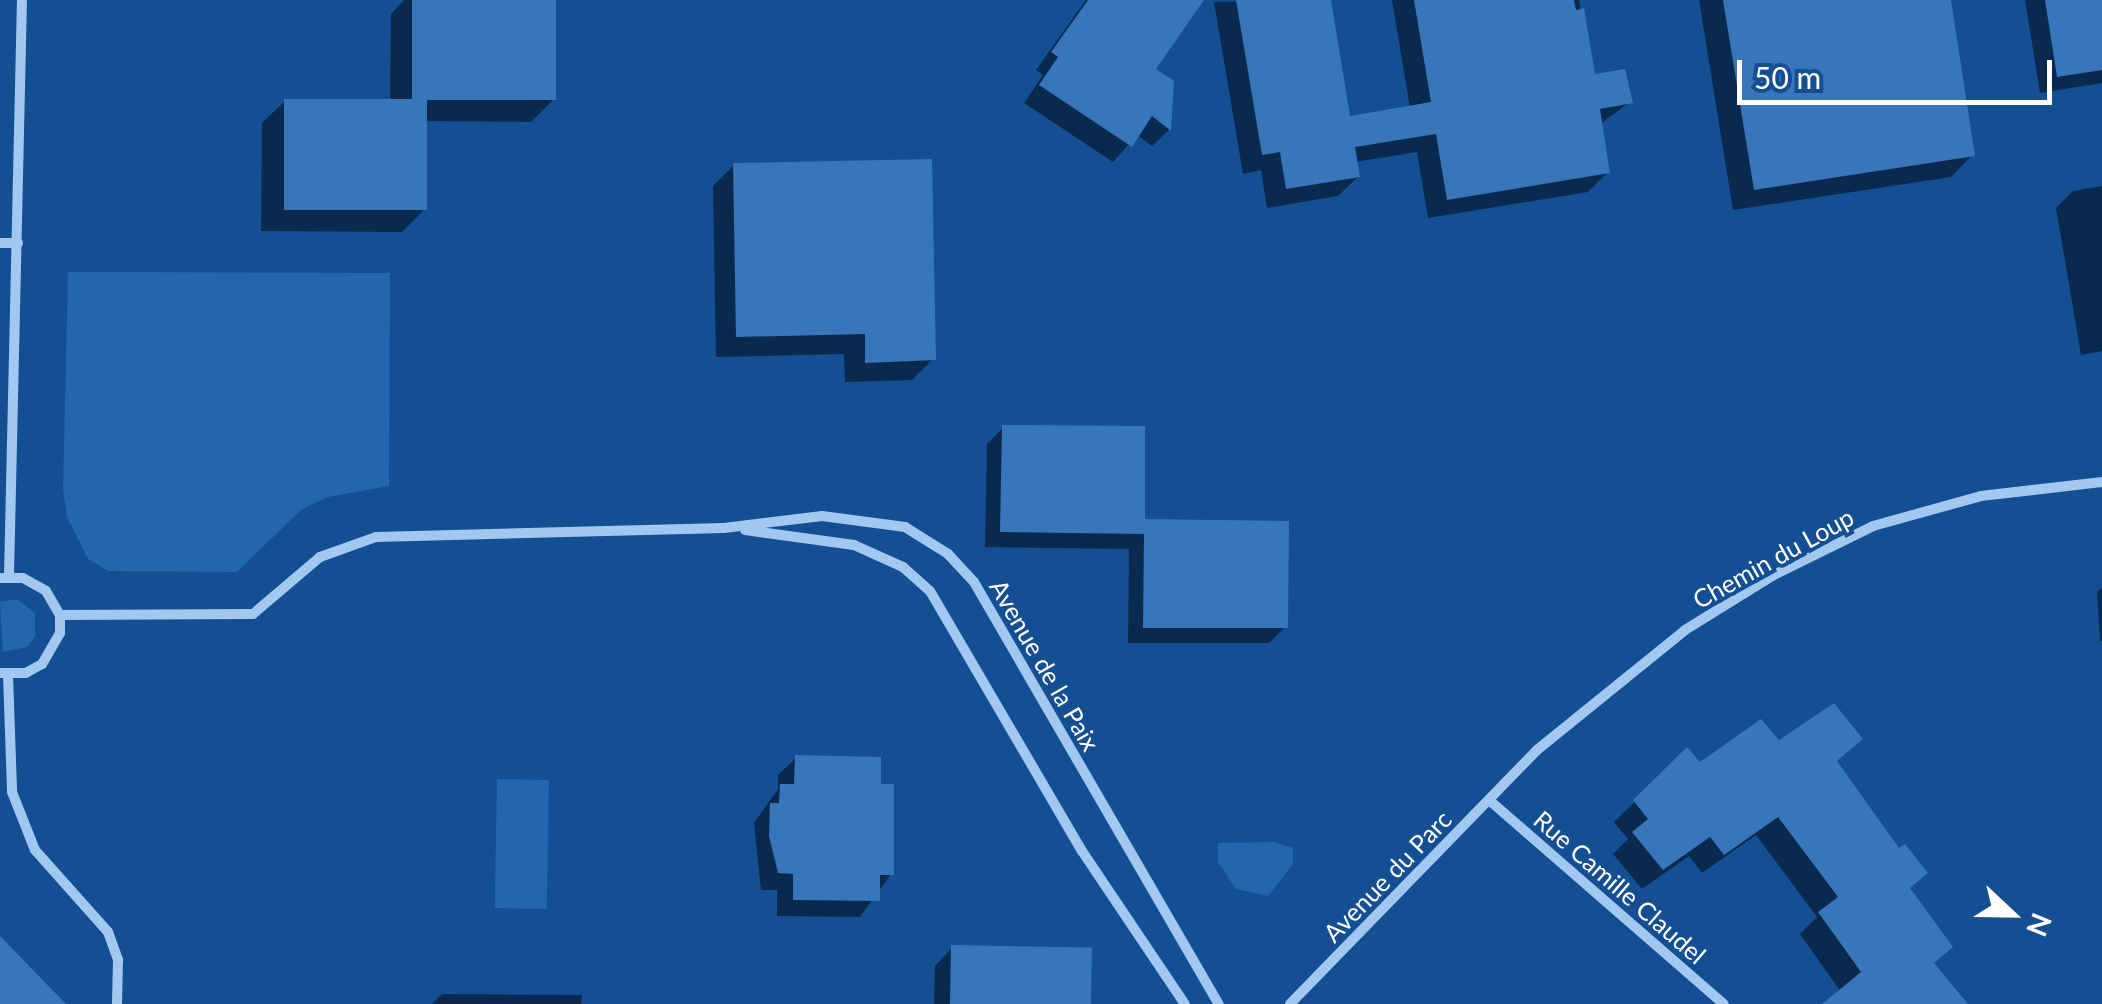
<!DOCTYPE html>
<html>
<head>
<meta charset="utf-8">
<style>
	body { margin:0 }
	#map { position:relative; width:2102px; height:1004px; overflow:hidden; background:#144e93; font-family:Lato,sans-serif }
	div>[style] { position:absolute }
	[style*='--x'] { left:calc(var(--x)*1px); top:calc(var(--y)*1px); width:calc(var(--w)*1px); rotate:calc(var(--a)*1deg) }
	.green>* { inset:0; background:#2366b0; transform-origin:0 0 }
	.shadow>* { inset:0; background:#0007 }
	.building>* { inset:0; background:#3875ba; transform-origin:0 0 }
	.minor>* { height:10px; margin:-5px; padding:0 5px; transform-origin:5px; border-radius:5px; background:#a2c8f2 }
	span { translate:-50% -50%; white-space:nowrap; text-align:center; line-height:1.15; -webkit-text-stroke:8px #144e93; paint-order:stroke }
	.street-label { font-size:25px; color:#fff }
	.north { position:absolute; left:1962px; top:864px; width:100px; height:100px; -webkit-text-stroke:8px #144e93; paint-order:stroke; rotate:112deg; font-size:28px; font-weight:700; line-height:40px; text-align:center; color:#fff }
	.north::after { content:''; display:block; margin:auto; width:35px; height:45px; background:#fff; clip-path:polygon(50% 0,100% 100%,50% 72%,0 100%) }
	.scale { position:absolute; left:1737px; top:60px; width:315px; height:45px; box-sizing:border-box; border:5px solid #fff; border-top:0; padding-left:12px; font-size:30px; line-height:35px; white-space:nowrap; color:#fff; -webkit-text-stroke:8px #144e93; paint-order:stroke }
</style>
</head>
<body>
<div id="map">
	<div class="green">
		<i style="clip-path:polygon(68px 272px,390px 273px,389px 486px,328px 497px,302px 509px,237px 572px,108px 571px,88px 559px,67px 517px,63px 490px)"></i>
		<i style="clip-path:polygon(17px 599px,35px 613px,35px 637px,27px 647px,3px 652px,0 602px)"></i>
		<i style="left:497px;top:779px;width:52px;height:129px;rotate:1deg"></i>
		<i style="clip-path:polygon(1274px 842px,1293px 848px,1293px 864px,1268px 896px,1236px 889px,1218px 862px,1218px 843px)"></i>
	</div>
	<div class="shadow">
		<i style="clip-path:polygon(404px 0,553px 0,553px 100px,531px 122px,424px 121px,424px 210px,402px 232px,261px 231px,262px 123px,285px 101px,390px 102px,391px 14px)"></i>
		<i style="clip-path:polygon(1086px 0,1201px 0,1152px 70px,1172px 83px,1169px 130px,1152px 146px,1137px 135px,1113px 162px,1024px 103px,1043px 75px,1036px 70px)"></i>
		<i style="clip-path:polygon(1328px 0,1348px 119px,1410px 108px,1392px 0,1579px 0,1592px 77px,1630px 102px,1600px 124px,1608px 172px,1588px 192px,1428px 218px,1417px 152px,1355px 162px,1358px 177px,1338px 196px,1267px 208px,1261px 170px,1243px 174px,1214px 2px)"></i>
		<i style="clip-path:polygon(1699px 0,1948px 0,1972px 155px,1951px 177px,1733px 210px)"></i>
		<i style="clip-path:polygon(2025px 0,2102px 0,2102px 83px,2040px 93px)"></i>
		<i style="clip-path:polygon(734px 165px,933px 359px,912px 380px,845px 382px,844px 354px,716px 357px,713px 186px)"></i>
		<i style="clip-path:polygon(2102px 186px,2102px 351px,2081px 355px,2056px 208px,2073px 191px)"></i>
		<i style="clip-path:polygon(1003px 428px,1142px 521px,1285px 627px,1269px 643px,1128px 643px,1129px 549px,985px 547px,987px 444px)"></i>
		<i style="clip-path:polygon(2102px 587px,2102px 641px,2100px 641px,2097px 592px)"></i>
		<i style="clip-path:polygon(1860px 739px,1835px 763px,1908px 889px,1932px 964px,1957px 1004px,1829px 1004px,1841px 992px,1800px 934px,1817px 917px,1756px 835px,1702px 873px,1689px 856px,1642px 889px,1613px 854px,1628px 839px,1614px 822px,1687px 751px,1699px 766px,1778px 743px)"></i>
		<i style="clip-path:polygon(796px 758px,879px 787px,891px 874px,860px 917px,777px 916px,777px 890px,761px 890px,754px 823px,778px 789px,778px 775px)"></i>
		<i style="clip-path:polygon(952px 948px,1088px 1004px,934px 1004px,935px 966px)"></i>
		<i style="clip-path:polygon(442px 994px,582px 995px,581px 1004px,432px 1004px)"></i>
	</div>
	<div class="building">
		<i style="left:412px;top:0;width:144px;height:100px"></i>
		<i style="clip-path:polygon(1088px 0,1204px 0,1156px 69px,1174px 81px,1171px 131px,1152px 116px,1132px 147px,1039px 85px,1058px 57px,1051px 52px)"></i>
		<i style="clip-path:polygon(1236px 0,1331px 0,1350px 116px,1431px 102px,1414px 0,1574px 0,1576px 10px,1584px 8px,1595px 74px,1625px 69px,1633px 103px,1600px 109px,1610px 173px,1447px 200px,1436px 134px,1355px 147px,1360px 177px,1286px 189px,1280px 152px,1262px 155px)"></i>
		<i style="clip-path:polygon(1723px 0,1951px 0,1975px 156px,1754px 190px)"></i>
		<i style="clip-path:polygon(2045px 0,2102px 0,2102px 70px,2057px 77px)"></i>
		<i style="left:284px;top:99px;width:143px;height:111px"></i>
		<i style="clip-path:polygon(932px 159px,936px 360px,865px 363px,865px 334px,736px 337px,733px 163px)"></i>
		<i style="clip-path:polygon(1002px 425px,1145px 426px,1145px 519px,1289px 521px,1288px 628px,1143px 628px,1144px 534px,1000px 532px)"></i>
		<i style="clip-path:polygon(1834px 703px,1863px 739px,1837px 761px,1899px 848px,1905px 844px,1928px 873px,1910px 888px,1953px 947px,1934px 963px,1968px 1004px,1822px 1004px,1861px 972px,1818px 912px,1838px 897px,1778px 817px,1724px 855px,1710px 837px,1663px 870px,1632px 832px,1648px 819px,1633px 800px,1687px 747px,1700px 762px,1761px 719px,1779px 740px)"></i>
		<i style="clip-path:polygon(795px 755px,881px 757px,881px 784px,894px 784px,894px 875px,880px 875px,880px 901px,793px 900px,793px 874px,778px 873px,769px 836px,770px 803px,779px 803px,780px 784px,794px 784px)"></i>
		<i style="clip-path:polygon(0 936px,66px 1004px,0 1004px)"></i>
		<i style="left:951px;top:945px;width:141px;height:59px;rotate:1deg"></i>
	</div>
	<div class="minor">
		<i style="--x:0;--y:243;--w:18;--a:0"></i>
		<i style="--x:745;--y:530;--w:110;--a:7.8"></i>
		<i style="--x:854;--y:545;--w:54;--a:24.2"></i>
		<i style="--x:903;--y:567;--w:36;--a:42"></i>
		<i style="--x:930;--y:591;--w:301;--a:59.7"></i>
		<i style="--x:1082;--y:851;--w:184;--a:56.1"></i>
		<i style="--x:9;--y:576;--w:576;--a:-88.71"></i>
		<i style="--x:0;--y:578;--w:23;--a:0"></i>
		<i style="--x:23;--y:578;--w:26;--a:29"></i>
		<i style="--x:46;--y:591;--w:28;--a:60"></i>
		<i style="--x:60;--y:615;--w:18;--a:90"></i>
		<i style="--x:60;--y:633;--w:36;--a:120"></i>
		<i style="--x:42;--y:664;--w:18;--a:151"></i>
		<i style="--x:26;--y:673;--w:26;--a:180"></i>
		<i style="--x:60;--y:615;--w:193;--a:-0.3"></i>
		<i style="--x:253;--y:614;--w:88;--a:-40.4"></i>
		<i style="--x:320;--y:557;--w:59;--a:-19.7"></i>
		<i style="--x:376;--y:537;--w:348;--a:-1.5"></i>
		<i style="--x:724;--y:528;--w:99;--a:-7"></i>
		<i style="--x:822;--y:516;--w:84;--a:7.5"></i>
		<i style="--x:905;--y:527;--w:51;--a:32.1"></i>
		<i style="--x:948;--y:554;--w:38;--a:47"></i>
		<i style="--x:974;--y:582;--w:488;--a:59.9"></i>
		<i style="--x:8;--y:675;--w:117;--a:88"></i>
		<i style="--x:12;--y:792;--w:62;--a:68.4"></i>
		<i style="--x:35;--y:850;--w:110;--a:48.3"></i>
		<i style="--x:108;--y:932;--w:30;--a:70"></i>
		<i style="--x:118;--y:960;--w:44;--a:91.3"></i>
		<i style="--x:1489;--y:800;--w:311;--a:41"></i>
		<i style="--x:1290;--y:1004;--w:354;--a:-45.8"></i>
		<i style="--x:1537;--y:750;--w:191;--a:-39"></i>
		<i style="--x:1685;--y:630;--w:102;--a:-31.8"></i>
		<i style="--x:1772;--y:576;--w:113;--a:-26.3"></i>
		<i style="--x:1873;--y:526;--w:112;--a:-15.5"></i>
		<i style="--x:1981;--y:496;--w:122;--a:-6.6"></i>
	</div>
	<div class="street-label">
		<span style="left:1773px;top:558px;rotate:-29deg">Chemin du Loup</span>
		<span style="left:1045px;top:665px;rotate:60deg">Avenue de la Paix</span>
		<span style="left:1387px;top:876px;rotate:-46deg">Avenue du Parc</span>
		<span style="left:1620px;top:887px;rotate:41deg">Rue Camille Claudel</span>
	</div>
	<div class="north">N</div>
	<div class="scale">50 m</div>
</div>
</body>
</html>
